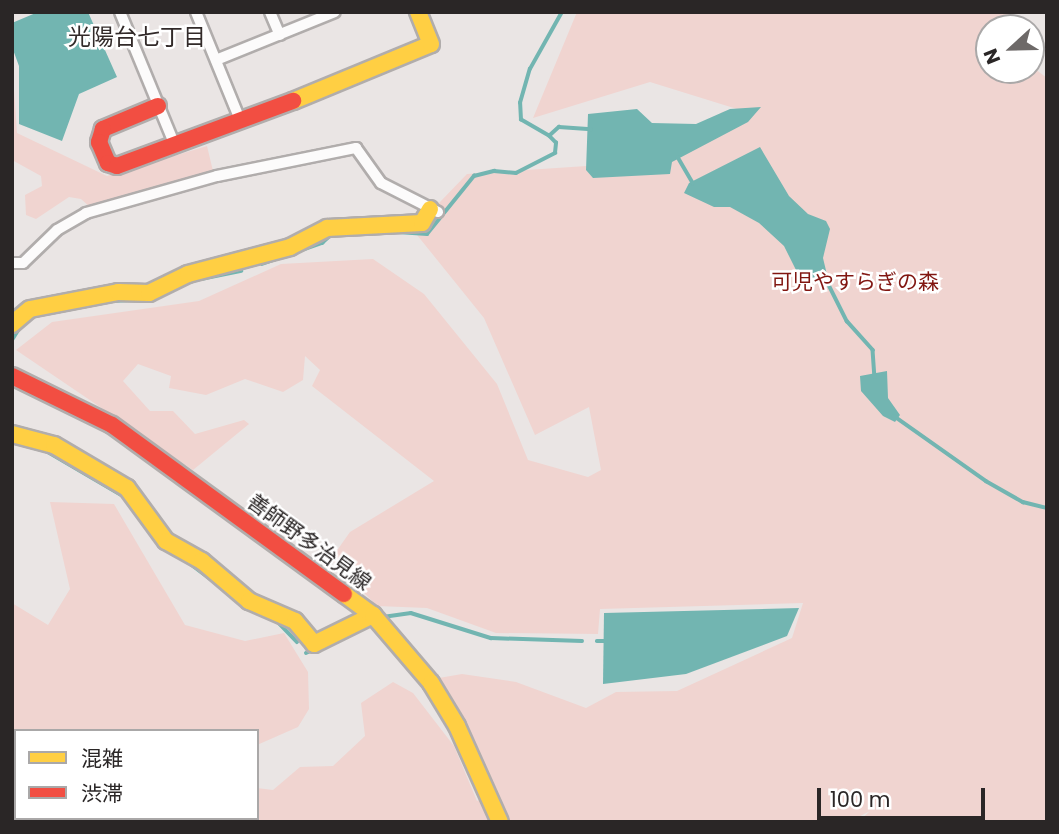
<!DOCTYPE html>
<html>
<head>
<meta charset="utf-8">
<style>
	body { margin:0 }
	#map { position:relative; width:1059px; height:834px; overflow:hidden; background:#eae5e4; font-family:Poppins,"Noto Sans JP",sans-serif }
	div>[style] { position:absolute }
	[style*='--x'] { left:calc(var(--x)*1px); top:calc(var(--y)*1px); width:calc(var(--w)*1px); rotate:calc(var(--a)*1deg) }
	.green>* { inset:0; background:#f0d4d0 }
	.water>* { inset:0; background:#72b5b1 }
	.stream>* { height:3.5px; margin:-1.75px; padding:0 1.75px; transform-origin:1.75px; border-radius:1.75px; background:#72b5b1 }
	.roads { filter:drop-shadow(2px 0 #b1adac) drop-shadow(-2px 0 #b1adac) drop-shadow(0 2px #b1adac) drop-shadow(0 -2px #b1adac) }
	.street>* { height:10px; margin:-5px; padding:0 5px; transform-origin:5px; border-radius:5px; background:#fcfbfb }
	.slow>* { height:16px; margin:-8px; padding:0 8px; transform-origin:8px; border-radius:8px; background:#ffcf43 }
	.jam>* { height:16px; margin:-8px; padding:0 8px; transform-origin:8px; border-radius:8px; background:#f24e42 }
	span { translate:-50% -50%; white-space:nowrap; text-align:center; line-height:1.15; -webkit-text-stroke:5px #fff; paint-order:stroke }
	.park-label { font-size:21px; color:#811611 }
	.street-label { font-size:21px; color:#2a2626 }
	.neighbourhood-label { font-size:23px; color:#322a29 }
	.frame { position:absolute; inset:0; border:14px solid #2a2626; pointer-events:none }
	.legend { position:absolute; left:14px; top:729px; width:245px; height:91px; box-sizing:border-box; background:#fff; border:2px solid #aaa8a8; margin:0; padding:9px 12px; list-style:none; font-size:21px; color:#2a2626 }
	.legend li { display:flex; align-items:center; gap:14px; height:35px }
	.legend b { width:35px; border:2px solid #aaa8a8 }
	.north { position:absolute; left:975px; top:14px; width:70px; height:70px; box-sizing:border-box; background:#fff; border:2px solid #aaa8a8; border-radius:50%; rotate:248deg; font-size:19px; font-weight:700; line-height:28px; text-align:center; color:#2a2626 }
	.north::after { content:''; display:block; margin:auto; width:24px; height:32px; background:#6d6968; clip-path:polygon(50% 0,100% 100%,50% 72%,0 100%) }
	.scale { position:absolute; left:817px; top:788px; width:168px; height:32px; box-sizing:border-box; border:4px solid #2a2626; border-top:0; padding-left:9px; font-size:21px; line-height:24px; white-space:nowrap; color:#2a2626; -webkit-text-stroke:5px #fff; paint-order:stroke }
</style>
</head>
<body>
<div id="map">
	<div class="green">
		<i style="clip-path:polygon(577px 12px,1013px 12px,1015px 28px,989px 28px,989px 70px,1031px 70px,1031px 66px,1047px 78px,1047px 822px,858px 822px,870px 811px,849px 822px,122px 822px,121px 818px,257px 818px,257px 788px,273px 790px,300px 767px,333px 766px,365px 736px,361px 703px,393px 682px,413px 693px,454px 746px,477px 801px,497px 793px,439px 678px,462px 674px,516px 682px,586px 708px,616px 692px,677px 691px,792px 638px,803px 603px,600px 609px,598px 634px,496px 633px,427px 608px,377px 606px,331px 559px,350px 532px,434px 481px,312px 386px,320px 370px,305px 356px,303px 380px,283px 392px,245px 379px,206px 395px,169px 388px,171px 376px,138px 364px,123px 381px,150px 411px,173px 411px,195px 434px,244px 420px,249px 424px,193px 470px,16px 350px,52px 322px,199px 301px,281px 264px,373px 259px,424px 294px,497px 384px,528px 460px,588px 477px,601px 470px,589px 407px,535px 435px,484px 318px,413px 230px,467px 174px,661px 161px,722px 112px,737px 109px,650px 82px,533px 118px)"></i>
		<i style="clip-path:polygon(12px 60px,17px 133px,107px 176px,207px 146px,213px 171px,91px 208px,81px 199px,69px 197px,36px 219px,26px 215px,25px 195px,42px 186px,41px 176px,12px 160px)"></i>
		<i style="clip-path:polygon(50px 502px,114px 504px,185px 625px,245px 641px,284px 633px,308px 672px,309px 709px,298px 727px,257px 745px,257px 731px,16px 731px,16px 818px,97px 818px,12px 822px,12px 603px,48px 625px,70px 589px)"></i>
	</div>
	<div class="water">
		<i style="clip-path:polygon(38px 12px,88px 12px,117px 77px,79px 94px,62px 141px,19px 124px,19px 66px,12px 47px,12px 23px)"></i>
		<i style="clip-path:polygon(761px 107px,748px 122px,672px 162px,670px 174px,593px 178px,586px 170px,588px 114px,637px 109px,652px 123px,696px 124px,730px 109px)"></i>
		<i style="clip-path:polygon(760px 147px,789px 196px,808px 214px,826px 221px,830px 229px,823px 258px,829px 283px,799px 276px,784px 246px,759px 223px,730px 207px,714px 207px,684px 193px,689px 183px)"></i>
		<i style="clip-path:polygon(887px 371px,888px 398px,900px 415px,895px 422px,883px 416px,861px 391px,860px 376px)"></i>
		<i style="clip-path:polygon(799px 608px,787px 636px,686px 674px,603px 684px,604px 613px)"></i>
	</div>
	<div class="stream">
		<i style="--x:550;--y:135;--w:12;--a:-42"></i>
		<i style="--x:559;--y:127;--w:32;--a:4"></i>
		<i style="--x:678;--y:157;--w:30;--a:60"></i>
		<i style="--x:398;--y:232;--w:29;--a:4"></i>
		<i style="--x:427;--y:234;--w:75;--a:-51"></i>
		<i style="--x:474;--y:176;--w:21;--a:-14"></i>
		<i style="--x:494;--y:171;--w:22;--a:5"></i>
		<i style="--x:516;--y:173;--w:44;--a:-27.1"></i>
		<i style="--x:555;--y:153;--w:10;--a:-84"></i>
		<i style="--x:556;--y:143;--w:10;--a:-135"></i>
		<i style="--x:549;--y:136;--w:32;--a:-150"></i>
		<i style="--x:521;--y:120;--w:17;--a:-93"></i>
		<i style="--x:520;--y:103;--w:35;--a:-74"></i>
		<i style="--x:530;--y:69;--w:65;--a:-60.7"></i>
		<i style="--x:262;--y:264;--w:64;--a:-19.3"></i>
		<i style="--x:322;--y:243;--w:12;--a:-42"></i>
		<i style="--x:201;--y:279;--w:41;--a:-11.3"></i>
		<i style="--x:827;--y:281;--w:45;--a:63.4"></i>
		<i style="--x:847;--y:321;--w:39;--a:48"></i>
		<i style="--x:873;--y:350;--w:27;--a:86"></i>
		<i style="--x:112;--y:301;--w:38;--a:-3"></i>
		<i style="--x:12;--y:340;--w:19;--a:-58"></i>
		<i style="--x:894;--y:416;--w:113;--a:35.2"></i>
		<i style="--x:986;--y:481;--w:43;--a:29.6"></i>
		<i style="--x:1023;--y:502;--w:25;--a:14"></i>
		<i style="--x:43;--y:449;--w:97;--a:30.3"></i>
		<i style="--x:145;--y:525;--w:23;--a:50"></i>
		<i style="--x:184;--y:559;--w:34;--a:37"></i>
		<i style="--x:383;--y:617;--w:28;--a:-8"></i>
		<i style="--x:411;--y:613;--w:84;--a:17.4"></i>
		<i style="--x:491;--y:638;--w:91;--a:1.9"></i>
		<i style="--x:277;--y:621;--w:29;--a:46"></i>
		<i style="--x:597;--y:641;--w:9;--a:0"></i>
		<i style="--x:306;--y:653;--w:10;--a:-24"></i>
	</div>
	<div class="roads">
		<div class="street">
			<i style="--x:120;--y:12;--w:142;--a:67.6"></i>
			<i style="--x:196;--y:12;--w:119;--a:67.8"></i>
			<i style="--x:270;--y:12;--w:25;--a:67"></i>
			<i style="--x:216;--y:60;--w:128;--a:-22"></i>
			<i style="--x:12;--y:263;--w:11;--a:0"></i>
			<i style="--x:23;--y:263;--w:47;--a:-44.1"></i>
			<i style="--x:57;--y:230;--w:34;--a:-30"></i>
			<i style="--x:86;--y:213;--w:136;--a:-15.8"></i>
			<i style="--x:217;--y:176;--w:142;--a:-11.4"></i>
			<i style="--x:356;--y:148;--w:43;--a:54.5"></i>
			<i style="--x:381;--y:183;--w:64;--a:27"></i>
		</div>
		<div class="slow">
			<i style="--x:293;--y:101;--w:149;--a:-22.4"></i>
			<i style="--x:431;--y:44;--w:35;--a:-112"></i>
			<i style="--x:12;--y:324;--w:23;--a:-40"></i>
			<i style="--x:30;--y:309;--w:90;--a:-10.9"></i>
			<i style="--x:118;--y:292;--w:31;--a:2"></i>
			<i style="--x:149;--y:293;--w:43;--a:-26"></i>
			<i style="--x:188;--y:274;--w:106;--a:-14.8"></i>
			<i style="--x:290;--y:247;--w:42;--a:-27.2"></i>
			<i style="--x:327;--y:228;--w:95;--a:-3"></i>
			<i style="--x:422;--y:223;--w:16;--a:-60"></i>
			<i style="--x:12;--y:434;--w:43;--a:14.7"></i>
			<i style="--x:54;--y:445;--w:85;--a:30.5"></i>
			<i style="--x:127;--y:488;--w:66;--a:53.7"></i>
			<i style="--x:166;--y:541;--w:41;--a:29.1"></i>
			<i style="--x:202;--y:561;--w:62;--a:40.4"></i>
			<i style="--x:249;--y:601;--w:50;--a:23.5"></i>
			<i style="--x:295;--y:621;--w:30;--a:50"></i>
			<i style="--x:314;--y:644;--w:66;--a:-26.2"></i>
			<i style="--x:344;--y:594;--w:36;--a:36"></i>
			<i style="--x:373;--y:615;--w:89;--a:49.5"></i>
			<i style="--x:431;--y:683;--w:50;--a:58.8"></i>
			<i style="--x:457;--y:726;--w:105;--a:65.9"></i>
		</div>
		<div class="jam">
			<i style="--x:158;--y:106;--w:60;--a:157.3"></i>
			<i style="--x:103;--y:129;--w:14;--a:107"></i>
			<i style="--x:99;--y:142;--w:23;--a:67"></i>
			<i style="--x:108;--y:163;--w:9;--a:18"></i>
			<i style="--x:117;--y:166;--w:188;--a:-20.3"></i>
			<i style="--x:12;--y:376;--w:111;--a:26.1"></i>
			<i style="--x:112;--y:425;--w:287;--a:36.1"></i>
		</div>
	</div>
	<div class="park-label">
		<span style="left:855px;top:282px">可児やすらぎの森</span>
	</div>
	<div class="street-label">
		<span style="left:309px;top:542px;rotate:36deg">善師野多治見線</span>
	</div>
	<div class="neighbourhood-label">
		<span style="left:137px;top:37px">光陽台七丁目</span>
	</div>
	<div class="frame"></div>
	<ul class="legend">
	<li><b style="height:9px;background:#ffcf43"></b>混雑</li>
	<li><b style="height:9px;background:#f24e42"></b>渋滞</li>
	</ul>
	<div class="north">N</div>
	<div class="scale">100 m</div>
</div>
</body>
</html>
